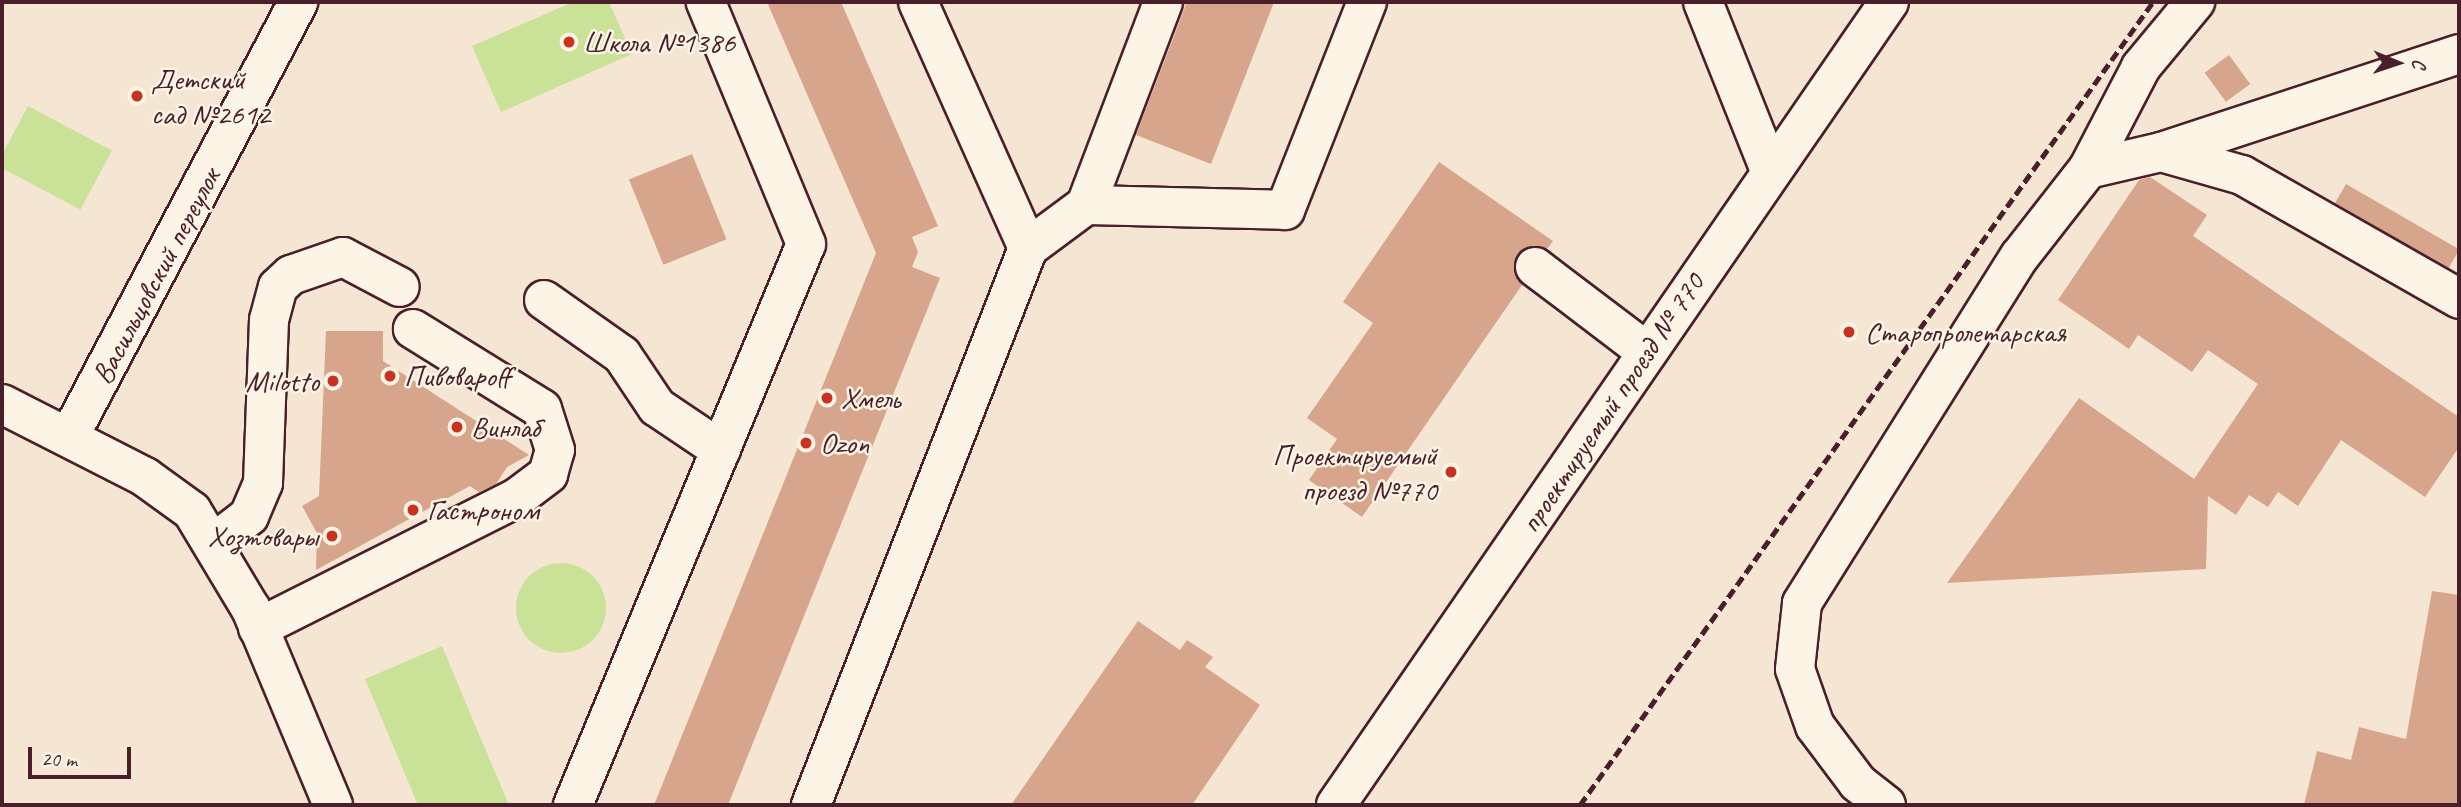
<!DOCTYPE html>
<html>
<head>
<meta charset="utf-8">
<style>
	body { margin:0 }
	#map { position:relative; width:2461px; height:807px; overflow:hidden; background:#f5e5d3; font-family:Caveat,sans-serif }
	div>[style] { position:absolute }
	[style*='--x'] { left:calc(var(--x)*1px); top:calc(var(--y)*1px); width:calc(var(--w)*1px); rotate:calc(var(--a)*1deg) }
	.green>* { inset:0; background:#c9e298; transform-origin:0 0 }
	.round { border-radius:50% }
	.building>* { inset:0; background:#d7a58b; transform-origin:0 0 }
	.roads { filter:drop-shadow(2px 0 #4a1f2b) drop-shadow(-2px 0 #4a1f2b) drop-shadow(0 2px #4a1f2b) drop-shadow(0 -2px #4a1f2b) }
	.minor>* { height:38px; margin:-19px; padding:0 19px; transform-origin:19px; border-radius:19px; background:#fcf5e5 }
	.rail>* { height:5px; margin-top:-2.5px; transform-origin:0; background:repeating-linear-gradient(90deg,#4a1f2b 0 10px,transparent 0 15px) }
	.dots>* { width:19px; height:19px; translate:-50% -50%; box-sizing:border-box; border:4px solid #fcf5e5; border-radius:50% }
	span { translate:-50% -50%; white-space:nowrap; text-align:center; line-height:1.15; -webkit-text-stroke:5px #fcf5e5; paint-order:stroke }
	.poi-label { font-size:30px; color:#4a1f2b }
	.left { translate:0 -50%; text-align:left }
	.right { translate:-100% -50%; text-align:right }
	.street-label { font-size:30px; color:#4a1f2b }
	.frame { position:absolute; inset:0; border:4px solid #4a1f2b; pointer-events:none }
	.north { position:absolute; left:2363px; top:28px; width:70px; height:70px; -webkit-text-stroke:5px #fcf5e5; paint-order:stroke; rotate:92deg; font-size:19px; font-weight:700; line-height:28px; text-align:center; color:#4a1f2b }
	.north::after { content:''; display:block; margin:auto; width:24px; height:32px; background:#4a1f2b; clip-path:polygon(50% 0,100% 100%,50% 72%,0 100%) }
	.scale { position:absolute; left:28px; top:747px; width:103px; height:32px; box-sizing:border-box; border:4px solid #4a1f2b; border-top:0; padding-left:9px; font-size:21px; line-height:24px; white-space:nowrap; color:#4a1f2b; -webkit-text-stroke:5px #fcf5e5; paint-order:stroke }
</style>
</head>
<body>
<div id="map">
	<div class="green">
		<i style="clip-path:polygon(573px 2px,609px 2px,632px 54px,501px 112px,472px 46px)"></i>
		<i style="left:28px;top:106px;width:95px;height:67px;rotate:28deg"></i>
		<i class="round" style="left:516px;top:563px;width:90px;height:90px"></i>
		<i style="clip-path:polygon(442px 646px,475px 725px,509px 805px,418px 805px,365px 679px)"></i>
	</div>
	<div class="building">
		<i style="clip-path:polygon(767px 2px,841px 2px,938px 226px,912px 237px,918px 252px,912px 267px,940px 278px,728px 805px,654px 805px,876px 253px)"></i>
		<i style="clip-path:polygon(1187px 2px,1274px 2px,1211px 164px,1136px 135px)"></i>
		<i style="left:2229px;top:55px;width:36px;height:30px;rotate:54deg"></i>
		<i style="left:692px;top:154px;width:92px;height:68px;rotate:68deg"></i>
		<i style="clip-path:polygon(1439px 162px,1553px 241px,1547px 249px,1527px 247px,1517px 254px,1515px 275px,1522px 285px,1362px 517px,1309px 480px,1337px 439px,1307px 418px,1373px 323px,1343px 302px)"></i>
		<i style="clip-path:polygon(2150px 177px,2207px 215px,2193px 236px,2459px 417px,2459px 447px,2425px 497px,2341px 440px,2298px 506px,2278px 492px,2268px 507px,2249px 495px,2236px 515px,2208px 496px,2206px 569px,1947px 583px,2079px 398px,2194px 479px,2258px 384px,2208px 350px,2192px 372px,2138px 335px,2129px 349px,2058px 300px,2139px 180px)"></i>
		<i style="left:2346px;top:184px;width:131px;height:22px;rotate:30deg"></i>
		<i style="clip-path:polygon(326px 331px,383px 331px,383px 361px,529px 455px,507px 467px,496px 484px,479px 492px,470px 486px,316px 570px,317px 533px,302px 506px,319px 496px)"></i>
		<i style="clip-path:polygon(2432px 591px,2459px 595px,2459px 805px,2304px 805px,2317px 751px,2351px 760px,2359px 727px,2406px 739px)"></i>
		<i style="clip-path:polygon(1138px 621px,1180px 650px,1187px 640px,1213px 657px,1205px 667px,1260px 705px,1192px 805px,1011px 805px)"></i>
	</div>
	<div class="roads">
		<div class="minor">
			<i style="--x:918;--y:2;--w:269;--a:65.9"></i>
			<i style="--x:1703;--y:2;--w:181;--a:68.3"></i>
			<i style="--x:2161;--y:152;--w:314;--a:-18.2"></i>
			<i style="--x:2088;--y:169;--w:115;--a:-62.5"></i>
			<i style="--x:2141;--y:67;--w:85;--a:-50.3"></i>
			<i style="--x:1086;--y:205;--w:199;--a:1.4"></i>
			<i style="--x:1285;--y:210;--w:224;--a:-68.5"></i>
			<i style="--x:1535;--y:267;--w:141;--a:37.2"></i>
			<i style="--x:544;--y:300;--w:95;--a:35.2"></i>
			<i style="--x:622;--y:355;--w:63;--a:56.1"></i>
			<i style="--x:657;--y:407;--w:77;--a:33.9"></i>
			<i style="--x:2;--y:404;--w:161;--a:27"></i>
			<i style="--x:145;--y:477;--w:58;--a:35.9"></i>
			<i style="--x:192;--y:511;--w:114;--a:59"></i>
			<i style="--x:251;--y:609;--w:212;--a:67.3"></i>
			<i style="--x:69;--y:437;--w:492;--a:-62.2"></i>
			<i style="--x:215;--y:542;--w:43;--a:-37.4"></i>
			<i style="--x:249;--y:516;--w:36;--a:-67"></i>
			<i style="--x:263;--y:483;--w:163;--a:-87.9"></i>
			<i style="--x:269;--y:320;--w:34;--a:-75"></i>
			<i style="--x:278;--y:287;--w:18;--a:-43"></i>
			<i style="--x:291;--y:275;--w:55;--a:-19.1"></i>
			<i style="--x:343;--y:257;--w:64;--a:27.8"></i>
			<i style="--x:258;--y:628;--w:291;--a:-26.7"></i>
			<i style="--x:518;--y:497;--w:38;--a:-37"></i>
			<i style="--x:548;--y:474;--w:25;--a:-74"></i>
			<i style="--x:555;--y:450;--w:43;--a:-107.6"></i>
			<i style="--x:542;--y:409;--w:152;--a:-148.2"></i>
			<i style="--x:573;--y:805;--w:607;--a:-67.45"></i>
			<i style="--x:806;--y:244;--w:262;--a:-112.5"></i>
			<i style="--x:811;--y:805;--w:598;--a:-68.71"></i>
			<i style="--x:1028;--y:248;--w:72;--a:-36.6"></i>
			<i style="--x:1086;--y:205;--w:217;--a:-69.2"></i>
			<i style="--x:1336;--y:805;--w:975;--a:-55.45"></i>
			<i style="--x:1886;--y:805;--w:36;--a:-142"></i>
			<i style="--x:1858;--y:783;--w:71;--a:-127"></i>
			<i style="--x:1815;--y:726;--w:60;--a:-109.3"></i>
			<i style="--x:1795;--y:669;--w:66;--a:-83.9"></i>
			<i style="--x:1802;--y:603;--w:410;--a:-57.9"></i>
			<i style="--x:2020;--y:256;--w:110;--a:-52"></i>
			<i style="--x:2088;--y:169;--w:75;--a:-13.1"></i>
			<i style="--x:2161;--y:152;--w:84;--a:15.9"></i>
			<i style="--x:2242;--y:175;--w:250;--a:29.7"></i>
		</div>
	</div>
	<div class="rail">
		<i style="--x:1580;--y:805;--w:986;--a:-54.49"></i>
	</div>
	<div class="dots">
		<i style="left:569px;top:42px;background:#c8321e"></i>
		<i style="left:137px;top:96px;background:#c8321e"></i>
		<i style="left:1849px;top:332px;background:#c8321e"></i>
		<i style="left:390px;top:376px;background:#c8321e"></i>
		<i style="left:333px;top:381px;background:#c8321e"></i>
		<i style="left:827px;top:398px;background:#c8321e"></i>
		<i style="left:457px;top:427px;background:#c8321e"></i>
		<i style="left:806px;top:443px;background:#c8321e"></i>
		<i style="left:1451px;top:472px;background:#c8321e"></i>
		<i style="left:413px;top:510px;background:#c8321e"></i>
		<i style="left:332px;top:536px;background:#c8321e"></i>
	</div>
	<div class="poi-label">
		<span class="left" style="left:583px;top:42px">Школа №1386</span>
		<span class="left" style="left:151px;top:96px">Детский<br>сад №2612</span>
		<span class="left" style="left:1865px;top:332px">Старопролетарская</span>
		<span class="left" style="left:404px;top:376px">Пивовароff</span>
		<span class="right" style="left:319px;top:381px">Milotto</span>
		<span class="left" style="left:841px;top:398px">Хмель</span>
		<span class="left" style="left:471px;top:427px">Винлаб</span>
		<span class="left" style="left:820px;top:443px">Ozon</span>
		<span class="right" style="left:1437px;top:472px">Проектируемый<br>проезд №770</span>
		<span class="left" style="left:427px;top:510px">Гастроном</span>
		<span class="right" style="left:318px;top:536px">Хозтовары</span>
	</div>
	<div class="street-label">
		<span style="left:156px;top:276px;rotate:-62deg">Васильцовский переулок</span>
		<span style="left:1612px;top:403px;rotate:-56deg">проектируемый проезд № 770</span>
	</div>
	<div class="frame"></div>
	<div class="north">С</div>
	<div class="scale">20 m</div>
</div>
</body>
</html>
